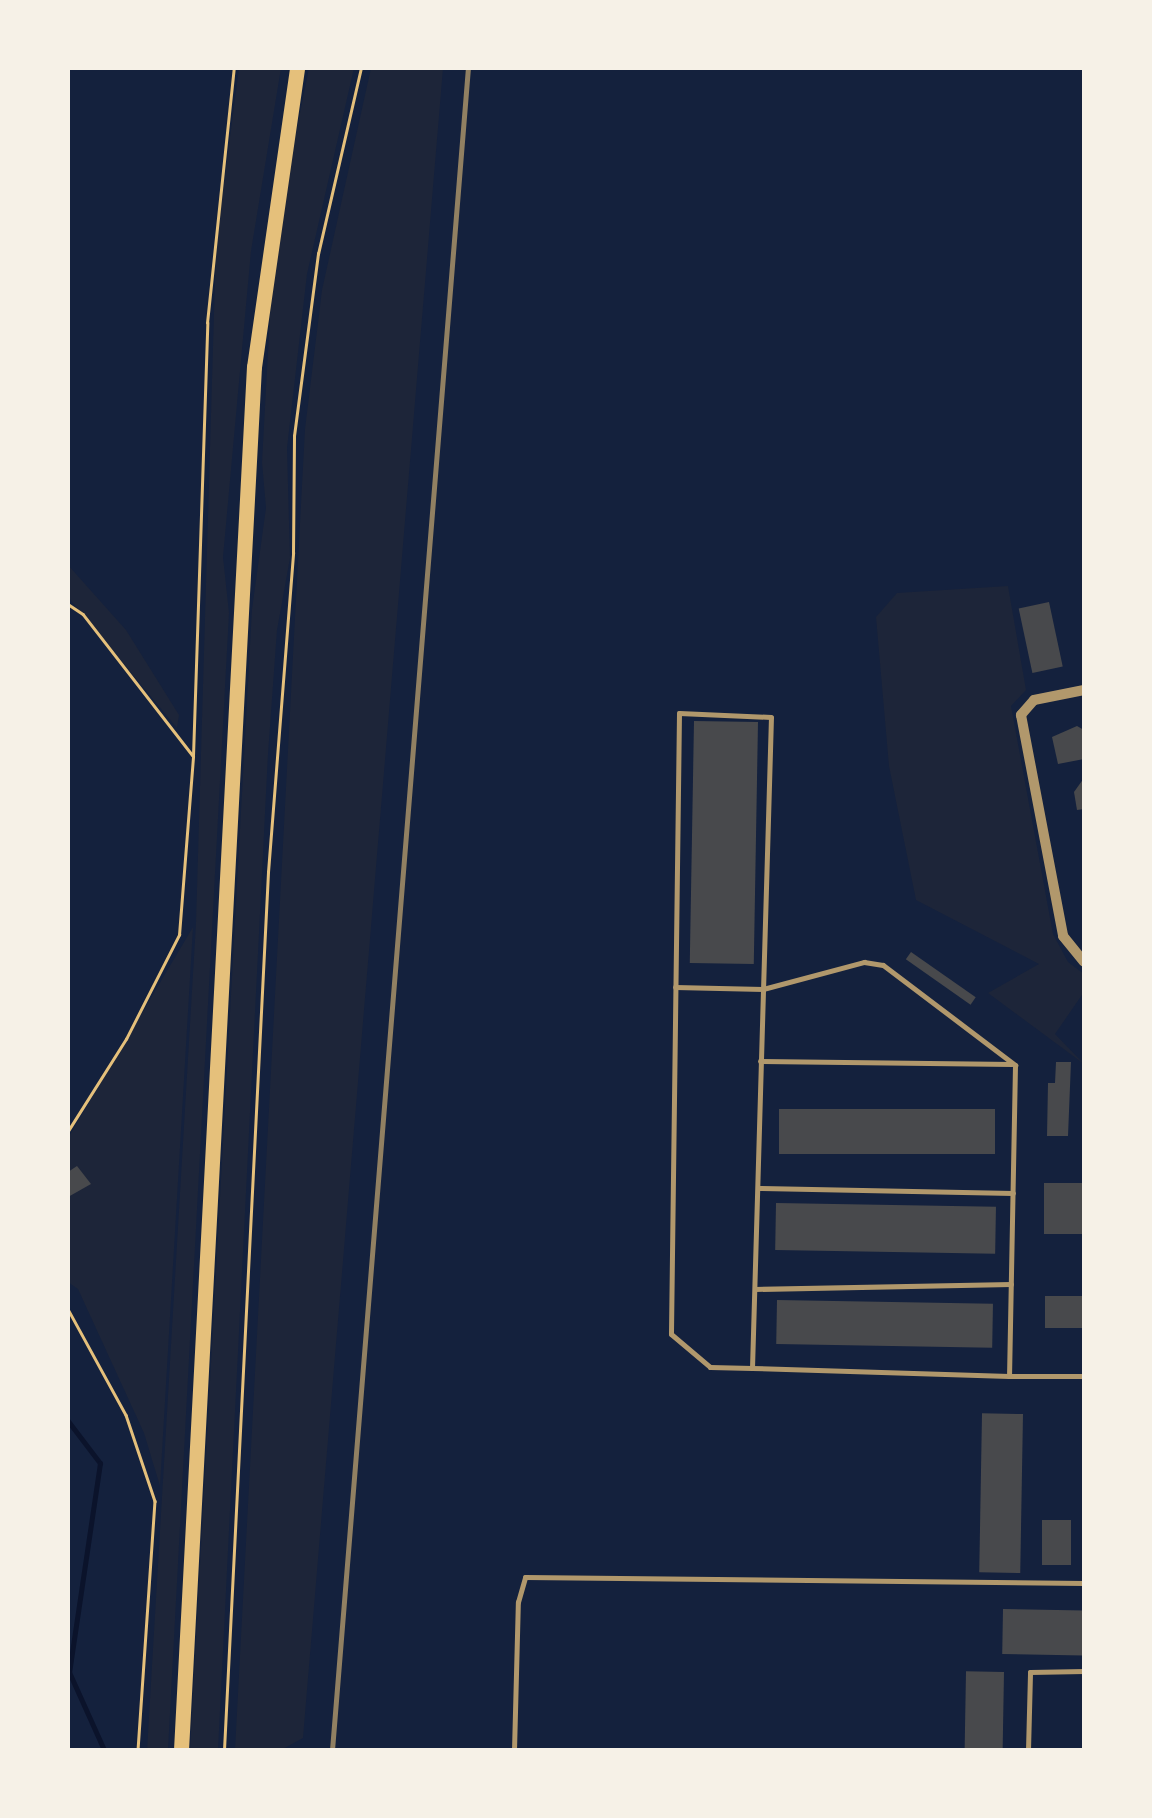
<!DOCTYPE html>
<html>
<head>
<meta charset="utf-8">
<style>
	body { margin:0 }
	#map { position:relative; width:1152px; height:1818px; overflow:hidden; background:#14213d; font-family:"Roboto Serif",serif }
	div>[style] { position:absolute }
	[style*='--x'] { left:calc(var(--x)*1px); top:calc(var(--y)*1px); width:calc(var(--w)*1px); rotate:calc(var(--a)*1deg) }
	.green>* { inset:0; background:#1d2539 }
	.stream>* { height:5px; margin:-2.5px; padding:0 2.5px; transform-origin:2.5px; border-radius:2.5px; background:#0b132b }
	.building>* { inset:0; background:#48494c; transform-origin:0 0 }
	.path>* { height:2.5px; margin:-1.25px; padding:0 1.25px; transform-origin:1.25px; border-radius:1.25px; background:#e5c07b }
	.service>* { height:5px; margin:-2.5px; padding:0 2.5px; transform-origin:2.5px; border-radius:2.5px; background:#b1986c }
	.minor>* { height:10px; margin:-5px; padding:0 5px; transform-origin:5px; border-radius:5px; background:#b1986c }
	.trunk>* { height:15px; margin:-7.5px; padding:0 7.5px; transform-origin:7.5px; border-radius:7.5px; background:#e5c07b }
	.rail>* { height:5px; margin:-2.5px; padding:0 2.5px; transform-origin:2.5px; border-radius:2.5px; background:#918062 }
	span { translate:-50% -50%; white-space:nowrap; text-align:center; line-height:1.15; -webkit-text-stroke:10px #f6f1e7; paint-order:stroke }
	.frame { position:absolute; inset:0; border:70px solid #f6f1e7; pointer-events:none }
</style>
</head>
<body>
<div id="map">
	<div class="green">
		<i style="clip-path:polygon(239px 68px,281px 68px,251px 251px,223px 557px,229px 613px,168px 1750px,147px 1750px,196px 923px,216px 245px)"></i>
		<i style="clip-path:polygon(309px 68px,354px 68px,307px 274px,287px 448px,290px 558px,277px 630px,268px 754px,218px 1750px,190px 1750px,252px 609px,266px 508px,262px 462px,274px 242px)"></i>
		<i style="clip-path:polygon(371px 68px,443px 68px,303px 1738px,281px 1750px,235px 1750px,305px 429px,322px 290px)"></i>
		<i style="clip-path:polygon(68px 565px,126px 630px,179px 715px,177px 728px,68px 597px)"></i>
		<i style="clip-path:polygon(1008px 586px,1026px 690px,1011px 706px,1053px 934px,1068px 962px,1084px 974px,1084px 992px,1055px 1034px,1084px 1064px,988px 993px,1039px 964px,916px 900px,889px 766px,876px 617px,897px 593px)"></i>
		<i style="clip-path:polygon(193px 927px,160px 1486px,144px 1433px,78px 1289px,68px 1282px,68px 1138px)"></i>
	</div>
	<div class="stream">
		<i style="--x:68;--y:1421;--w:53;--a:52.7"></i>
		<i style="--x:100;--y:1463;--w:211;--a:98.4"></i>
		<i style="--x:69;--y:1672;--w:85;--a:65.8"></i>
	</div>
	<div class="building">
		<i style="left:1049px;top:602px;width:66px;height:31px;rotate:78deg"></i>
		<i style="left:694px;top:721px;width:64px;height:242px;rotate:1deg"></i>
		<i style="clip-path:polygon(1077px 726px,1084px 730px,1084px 759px,1058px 764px,1052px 737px)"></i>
		<i style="clip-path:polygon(1084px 778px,1084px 809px,1077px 810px,1074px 792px)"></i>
		<i style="left:911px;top:952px;width:79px;height:9px;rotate:35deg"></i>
		<i style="clip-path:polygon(1056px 1062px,1071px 1062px,1068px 1136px,1047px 1136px,1048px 1083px,1055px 1083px)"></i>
		<i style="left:779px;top:1109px;width:216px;height:45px"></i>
		<i style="clip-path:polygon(77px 1166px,91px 1184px,68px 1197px,68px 1172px)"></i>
		<i style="left:1044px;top:1183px;width:40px;height:51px"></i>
		<i style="left:776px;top:1203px;width:220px;height:47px;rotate:1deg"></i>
		<i style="left:1045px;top:1296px;width:39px;height:32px"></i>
		<i style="left:777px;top:1300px;width:216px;height:44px;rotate:1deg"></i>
		<i style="left:1023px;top:1414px;width:159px;height:41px;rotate:91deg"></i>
		<i style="left:1042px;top:1520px;width:29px;height:45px"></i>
		<i style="left:1003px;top:1609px;width:81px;height:45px;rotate:1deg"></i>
		<i style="left:1004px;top:1672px;width:78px;height:38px;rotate:91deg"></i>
	</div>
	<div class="path">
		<i style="--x:68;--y:604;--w:18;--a:34"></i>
		<i style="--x:83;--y:614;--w:180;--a:52.2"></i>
		<i style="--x:193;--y:756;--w:433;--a:-88.1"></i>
		<i style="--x:207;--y:323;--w:256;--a:-84"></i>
		<i style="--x:68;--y:1131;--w:109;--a:-57.8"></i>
		<i style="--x:126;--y:1039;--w:117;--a:-63"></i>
		<i style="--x:179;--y:935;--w:178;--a:-85.5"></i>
		<i style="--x:68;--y:1309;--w:121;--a:61.3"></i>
		<i style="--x:126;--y:1415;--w:91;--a:71.4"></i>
		<i style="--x:155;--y:1501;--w:250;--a:93.9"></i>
		<i style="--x:224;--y:1750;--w:879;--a:-87.13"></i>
		<i style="--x:268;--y:872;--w:320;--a:-85.5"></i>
		<i style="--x:293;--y:553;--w:117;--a:-89.5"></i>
		<i style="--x:294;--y:436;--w:184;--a:-82.5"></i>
		<i style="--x:318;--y:254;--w:191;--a:-77"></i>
	</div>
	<div class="service">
		<i style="--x:675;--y:987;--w:88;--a:1.3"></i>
		<i style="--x:763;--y:989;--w:105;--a:-15"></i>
		<i style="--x:864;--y:962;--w:19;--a:9"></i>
		<i style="--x:883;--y:965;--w:166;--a:37.1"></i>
		<i style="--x:1015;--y:1065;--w:311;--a:91.1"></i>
		<i style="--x:760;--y:1061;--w:252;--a:0.7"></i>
		<i style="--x:758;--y:1188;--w:255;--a:1.1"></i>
		<i style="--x:755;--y:1289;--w:256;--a:-1.1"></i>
		<i style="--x:752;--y:1368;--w:651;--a:-88.33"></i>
		<i style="--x:771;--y:717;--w:92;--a:-177.5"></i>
		<i style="--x:679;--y:713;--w:621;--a:90.74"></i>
		<i style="--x:671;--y:1334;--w:51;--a:40.2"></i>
		<i style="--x:710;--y:1367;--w:42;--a:1.4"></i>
		<i style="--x:752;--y:1368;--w:257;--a:1.8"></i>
		<i style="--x:1009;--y:1376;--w:75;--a:0"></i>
		<i style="--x:514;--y:1750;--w:148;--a:-88.5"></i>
		<i style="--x:518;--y:1602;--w:26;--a:-74"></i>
		<i style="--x:525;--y:1577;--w:559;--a:0.61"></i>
		<i style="--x:1028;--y:1750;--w:78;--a:-88.5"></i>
		<i style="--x:1030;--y:1672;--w:54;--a:-1.1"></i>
	</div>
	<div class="minor">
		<i style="--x:1084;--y:690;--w:51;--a:168.7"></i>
		<i style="--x:1034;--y:700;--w:20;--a:131"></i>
		<i style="--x:1021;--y:715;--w:225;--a:79.2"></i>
		<i style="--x:1063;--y:936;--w:33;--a:51"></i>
	</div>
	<div class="trunk">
		<i style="--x:181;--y:1750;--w:1385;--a:-86.98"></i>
		<i style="--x:254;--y:367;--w:302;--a:-81.8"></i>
	</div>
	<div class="rail">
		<i style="--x:332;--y:1750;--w:1687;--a:-85.38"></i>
	</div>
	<div class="frame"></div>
</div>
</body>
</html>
